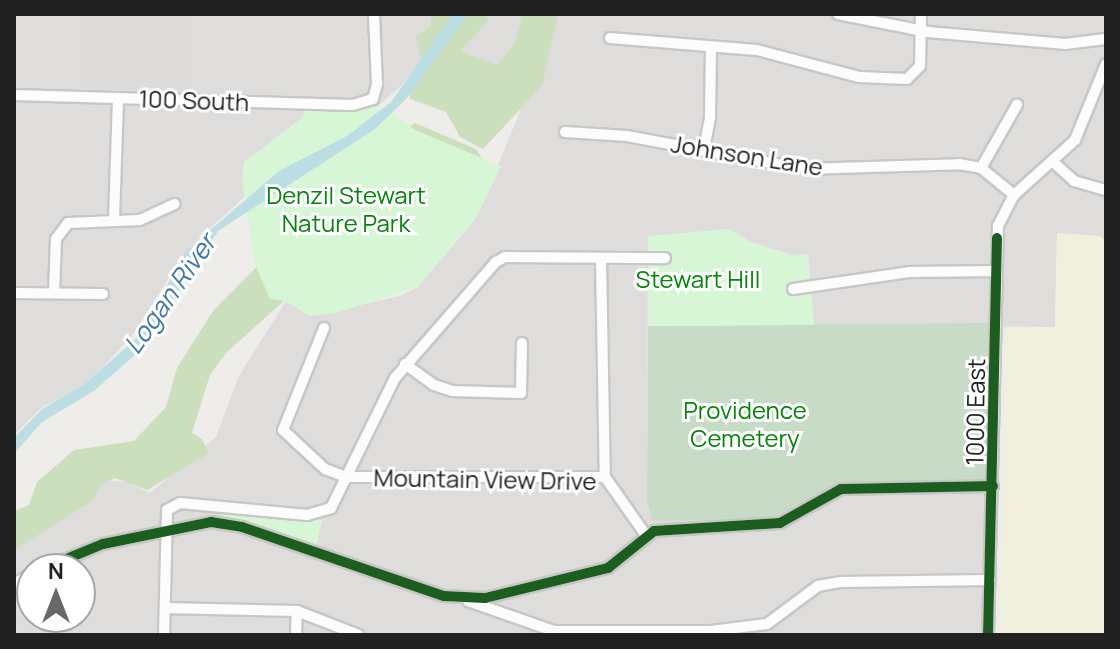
<!DOCTYPE html>
<html>
<head>
<meta charset="utf-8">
<style>
	body { margin:0 }
	#map { position:relative; width:1120px; height:649px; overflow:hidden; background:#efedea; font-family:Manrope,sans-serif }
	div>[style] { position:absolute }
	[style*='--x'] { left:calc(var(--x)*1px); top:calc(var(--y)*1px); width:calc(var(--w)*1px); rotate:calc(var(--a)*1deg) }
	.residential>* { inset:0; background:#dedddb }
	.religious>* { inset:0; background:#dddcdb; transform-origin:0 0 }
	.farmland>* { inset:0; background:#f0f0dd }
	.forest>* { inset:0; background:#cbdfbd }
	.cemetery>* { inset:0; background:#c7dbc7 }
	.park>* { inset:0; background:#d7f6d6 }
	.water>* { inset:0; background:#bbdee5 }
	.roads { filter:drop-shadow(2px 0 #c8c7c6) drop-shadow(-2px 0 #c8c7c6) drop-shadow(0 2px #c8c7c6) drop-shadow(0 -2px #c8c7c6) }
	.minor>* { height:10px; margin:-5px; padding:0 5px; transform-origin:5px; border-radius:5px; background:#fdfcfc }
	.cycleway>* { height:10px; margin:-5px; padding:0 5px; transform-origin:5px; border-radius:5px; background:#1b5e20 }
	span { translate:-50% -50%; white-space:nowrap; text-align:center; line-height:1.15; -webkit-text-stroke:6px #fff; paint-order:stroke }
	.street-label { font-size:24px; color:#212121 }
	.park-label { font-size:24px; color:#048609 }
	.water-label { font-size:26px; color:#4078a9; font-style:italic }
	.frame { position:absolute; inset:0; border:16px solid #212121; pointer-events:none }
	.north { position:absolute; left:16px; top:553px; width:80px; height:80px; box-sizing:border-box; background:#fff; border:2px solid #a6a6a6; border-radius:50%; rotate:0deg; font-size:22px; font-weight:700; line-height:32px; text-align:center; color:#212121 }
	.north::after { content:''; display:block; margin:auto; width:28px; height:36px; background:#696867; clip-path:polygon(50% 0,100% 100%,50% 72%,0 100%) }
</style>
</head>
<body>
<div id="map">
	<div class="residential">
		<i style="clip-path:polygon(14px 14px,460px 14px,401px 86px,377px 107px,305px 109px,302px 118px,244px 162px,244px 197px,185px 252px,134px 333px,86px 386px,42px 407px,14px 435px)"></i>
		<i style="clip-path:polygon(evenodd,485px 14px,1106px 14px,1106px 242px,1100px 236px,1057px 234px,1055px 327px,814px 325px,808px 254px,795px 256px,751px 242px,729px 229px,648px 237px,647px 500px,770px 519px,836px 483px,988px 479px,984px 635px,14px 635px,14px 529px,100px 480px,126px 482px,150px 493px,216px 437px,239px 376px,286px 301px,310px 316px,400px 296px,418px 287px,476px 218px,528px 92px,449px 52px,485px 14px,32px 569px,80px 569px,80px 617px,32px 617px,32px 569px)"></i>
	</div>
	<div class="religious">
		<i style="left:86px;top:14px;width:102px;height:78px"></i>
	</div>
	<div class="farmland">
		<i style="clip-path:polygon(1057px 233px,1100px 236px,1106px 242px,1106px 635px,1001px 635px,1006px 327px,1055px 327px)"></i>
	</div>
	<div class="forest">
		<i style="clip-path:polygon(431px 14px,481px 14px,489px 20px,460px 51px,497px 65px,515px 43px,522px 14px,558px 14px,542px 86px,483px 149px,460px 137px,446px 112px,410px 99px,409px 87px,423px 69px,416px 36px,431px 26px)"></i>
		<i style="clip-path:polygon(415px 123px,476px 149px,489px 170px,295px 291px,226px 353px,210px 375px,192px 433px,202px 439px,209px 453px,147px 490px,115px 478px,100px 485px,94px 500px,14px 550px,14px 511px,29px 505px,37px 482px,74px 450px,134px 441px,166px 407px,177px 368px,213px 311px,379px 143px)"></i>
	</div>
	<div class="cemetery">
		<i style="clip-path:polygon(991px 323px,988px 479px,836px 483px,770px 519px,652px 521px,647px 500px,648px 326px)"></i>
	</div>
	<div class="park">
		<i style="clip-path:polygon(377px 107px,389px 109px,415px 130px,501px 166px,476px 218px,418px 287px,336px 313px,310px 316px,286px 301px,270px 299px,256px 267px,242px 181px,244px 162px,302px 118px,305px 109px)"></i>
		<i style="clip-path:polygon(729px 229px,751px 243px,794px 256px,808px 254px,814px 325px,648px 326px,648px 236px)"></i>
		<i style="clip-path:polygon(215px 510px,322px 520px,316px 548px,225px 517px)"></i>
	</div>
	<div class="water">
		<i style="clip-path:polygon(453px 14px,468px 14px,406px 99px,375px 129px,218px 231px,137px 353px,94px 391px,42px 422px,14px 454px,14px 438px,42px 409px,85px 384px,140px 335px,185px 252px,279px 171px,347px 136px,391px 102px)"></i>
	</div>
	<div class="roads">
		<div class="minor">
			<i style="--x:838;--y:14;--w:92;--a:11.3"></i>
			<i style="--x:928;--y:32;--w:138;--a:5"></i>
			<i style="--x:1065;--y:44;--w:41;--a:-7"></i>
			<i style="--x:610;--y:38;--w:147;--a:4.7"></i>
			<i style="--x:757;--y:50;--w:106;--a:14.8"></i>
			<i style="--x:859;--y:77;--w:48;--a:2.4"></i>
			<i style="--x:907;--y:79;--w:18;--a:-45"></i>
			<i style="--x:920;--y:66;--w:52;--a:-88.9"></i>
			<i style="--x:14;--y:95;--w:339;--a:1.7"></i>
			<i style="--x:353;--y:105;--w:21;--a:-17"></i>
			<i style="--x:373;--y:99;--w:16;--a:-75"></i>
			<i style="--x:377;--y:84;--w:70;--a:-92.5"></i>
			<i style="--x:565;--y:132;--w:62;--a:3.7"></i>
			<i style="--x:627;--y:136;--w:180;--a:10.6"></i>
			<i style="--x:804;--y:169;--w:155;--a:-1.8"></i>
			<i style="--x:959;--y:164;--w:22;--a:10"></i>
			<i style="--x:981;--y:168;--w:43;--a:39.3"></i>
			<i style="--x:704;--y:149;--w:33;--a:-79"></i>
			<i style="--x:710;--y:117;--w:68;--a:-89.2"></i>
			<i style="--x:1052;--y:161;--w:30;--a:42"></i>
			<i style="--x:1074;--y:181;--w:33;--a:16"></i>
			<i style="--x:981;--y:168;--w:73;--a:-60.3"></i>
			<i style="--x:114;--y:220;--w:122;--a:-88.1"></i>
			<i style="--x:601;--y:258;--w:219;--a:89"></i>
			<i style="--x:793;--y:289;--w:117;--a:-8.3"></i>
			<i style="--x:909;--y:272;--w:88;--a:-0.7"></i>
			<i style="--x:14;--y:293;--w:89;--a:0.6"></i>
			<i style="--x:54;--y:293;--w:54;--a:-87.9"></i>
			<i style="--x:56;--y:239;--w:20;--a:-53"></i>
			<i style="--x:68;--y:223;--w:72;--a:-2.4"></i>
			<i style="--x:140;--y:220;--w:38;--a:-25"></i>
			<i style="--x:324;--y:328;--w:110;--a:111.9"></i>
			<i style="--x:283;--y:430;--w:57;--a:42.9"></i>
			<i style="--x:325;--y:469;--w:22;--a:21"></i>
			<i style="--x:346;--y:477;--w:259;--a:0"></i>
			<i style="--x:605;--y:477;--w:70;--a:54.9"></i>
			<i style="--x:405;--y:364;--w:36;--a:36"></i>
			<i style="--x:434;--y:385;--w:19;--a:18"></i>
			<i style="--x:452;--y:391;--w:69;--a:1.7"></i>
			<i style="--x:521;--y:393;--w:50;--a:-88.9"></i>
			<i style="--x:42;--y:569;--w:66;--a:-22.3"></i>
			<i style="--x:103;--y:544;--w:110;--a:-11.5"></i>
			<i style="--x:211;--y:522;--w:31;--a:9"></i>
			<i style="--x:242;--y:527;--w:213;--a:18.9"></i>
			<i style="--x:444;--y:596;--w:41;--a:2.8"></i>
			<i style="--x:485;--y:598;--w:127;--a:-13.7"></i>
			<i style="--x:608;--y:568;--w:59;--a:-38.8"></i>
			<i style="--x:654;--y:531;--w:126;--a:-3.6"></i>
			<i style="--x:780;--y:523;--w:70;--a:-29.1"></i>
			<i style="--x:841;--y:489;--w:152;--a:-1.1"></i>
			<i style="--x:14;--y:584;--w:21;--a:-29"></i>
			<i style="--x:468;--y:601;--w:91;--a:19.2"></i>
			<i style="--x:554;--y:631;--w:157;--a:0"></i>
			<i style="--x:711;--y:631;--w:56;--a:-7.1"></i>
			<i style="--x:767;--y:624;--w:64;--a:-36.7"></i>
			<i style="--x:818;--y:586;--w:22;--a:-10"></i>
			<i style="--x:840;--y:582;--w:150;--a:-0.8"></i>
			<i style="--x:165;--y:608;--w:132;--a:1.3"></i>
			<i style="--x:297;--y:611;--w:66;--a:21.2"></i>
			<i style="--x:57;--y:617;--w:19;--a:6"></i>
			<i style="--x:164;--y:635;--w:125;--a:-88.6"></i>
			<i style="--x:167;--y:510;--w:15;--a:-28"></i>
			<i style="--x:180;--y:503;--w:128;--a:5.4"></i>
			<i style="--x:307;--y:515;--w:25;--a:-16"></i>
			<i style="--x:331;--y:508;--w:145;--a:-63.8"></i>
			<i style="--x:395;--y:378;--w:154;--a:-49"></i>
			<i style="--x:496;--y:262;--w:10;--a:-29"></i>
			<i style="--x:505;--y:257;--w:160;--a:0.4"></i>
			<i style="--x:296;--y:635;--w:24;--a:-88"></i>
			<i style="--x:988;--y:635;--w:409;--a:-88.6"></i>
			<i style="--x:998;--y:226;--w:35;--a:-63"></i>
			<i style="--x:1014;--y:195;--w:82;--a:-42"></i>
			<i style="--x:1075;--y:140;--w:82;--a:-67.8"></i>
		</div>
	</div>
	<div class="cycleway">
		<i style="--x:42;--y:569;--w:66;--a:-22.3"></i>
		<i style="--x:103;--y:544;--w:110;--a:-11.5"></i>
		<i style="--x:211;--y:522;--w:31;--a:9"></i>
		<i style="--x:242;--y:527;--w:213;--a:18.9"></i>
		<i style="--x:444;--y:596;--w:41;--a:2.8"></i>
		<i style="--x:485;--y:598;--w:127;--a:-13.7"></i>
		<i style="--x:608;--y:568;--w:59;--a:-38.8"></i>
		<i style="--x:654;--y:531;--w:126;--a:-3.6"></i>
		<i style="--x:780;--y:523;--w:70;--a:-29.1"></i>
		<i style="--x:841;--y:489;--w:152;--a:-1.1"></i>
		<i style="--x:988;--y:635;--w:397;--a:-88.7"></i>
	</div>
	<div class="street-label">
		<span style="left:194px;top:100px;rotate:2deg">100 South</span>
		<span style="left:747px;top:155px;rotate:9deg">Johnson Lane</span>
		<span style="left:975px;top:412px;rotate:-89deg">1000 East</span>
		<span style="left:485px;top:479px;rotate:1deg">Mountain View Drive</span>
	</div>
	<div class="park-label">
		<span style="left:346px;top:209px">Denzil Stewart<br>Nature Park</span>
		<span style="left:698px;top:279px">Stewart Hill</span>
		<span style="left:745px;top:424px">Providence<br>Cemetery</span>
	</div>
	<div class="water-label">
		<span style="left:170px;top:294px;rotate:-55deg">Logan River</span>
	</div>
	<div class="frame"></div>
	<div class="north">N</div>
</div>
</body>
</html>
